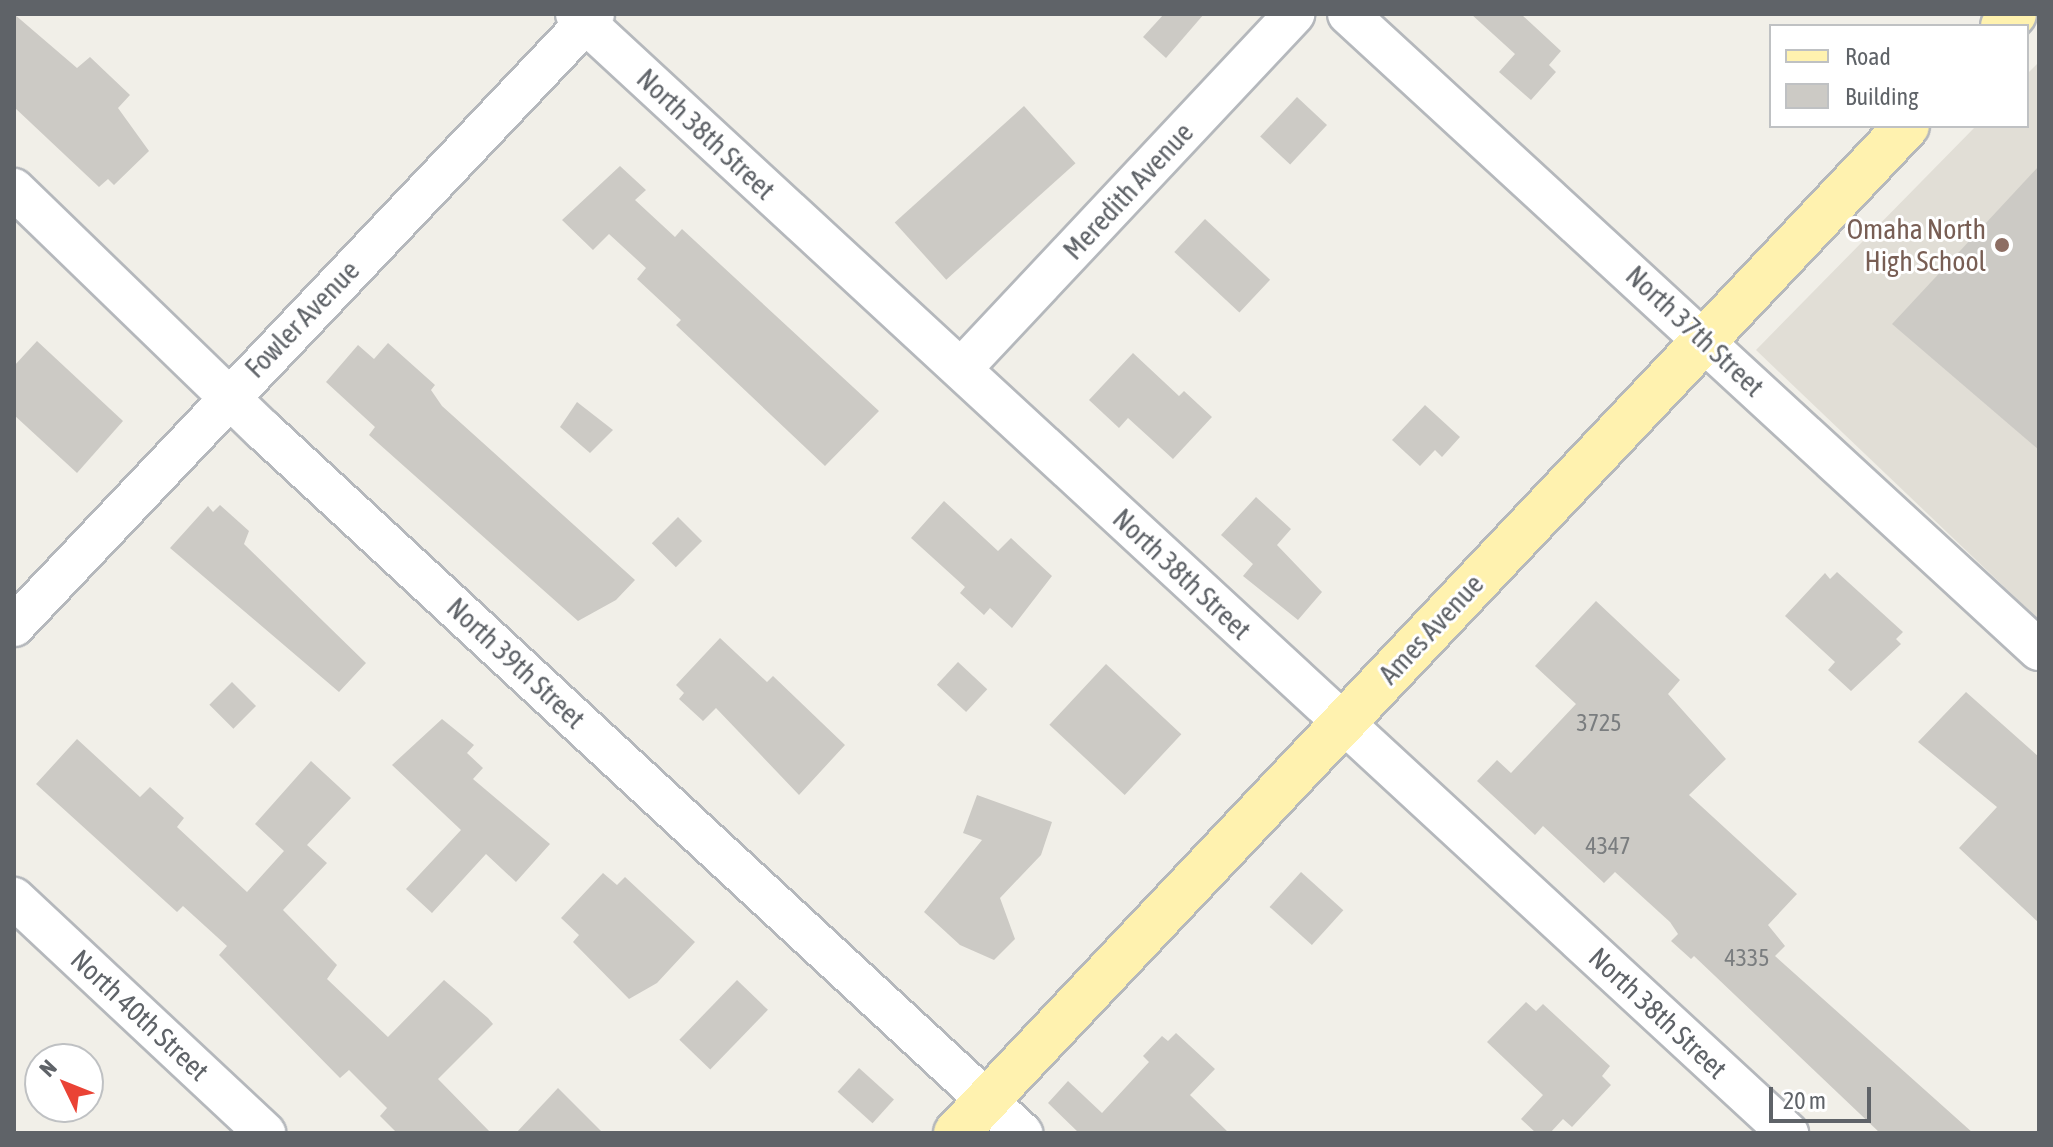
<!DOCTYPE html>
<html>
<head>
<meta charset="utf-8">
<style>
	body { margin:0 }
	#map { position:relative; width:2053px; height:1147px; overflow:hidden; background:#f1efe8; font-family:"Asap Condensed",sans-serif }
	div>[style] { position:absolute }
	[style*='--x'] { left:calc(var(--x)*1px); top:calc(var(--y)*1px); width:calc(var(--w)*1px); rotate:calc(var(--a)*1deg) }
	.education>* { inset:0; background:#e1ded6 }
	.building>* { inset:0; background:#cccac5; transform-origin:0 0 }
	.roads { filter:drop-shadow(2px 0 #b5b8bc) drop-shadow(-2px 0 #b5b8bc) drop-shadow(0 2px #b5b8bc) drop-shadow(0 -2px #b5b8bc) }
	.street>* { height:40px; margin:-20px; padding:0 20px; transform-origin:20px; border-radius:20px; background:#fff }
	.primary>* { height:44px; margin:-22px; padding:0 22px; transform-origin:22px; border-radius:22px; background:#fff2af }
	.dots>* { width:22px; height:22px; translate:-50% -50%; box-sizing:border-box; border:4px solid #fff; border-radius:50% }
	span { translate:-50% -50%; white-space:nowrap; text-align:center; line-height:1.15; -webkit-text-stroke:6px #fff; paint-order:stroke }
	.number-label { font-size:24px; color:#7a7d7f }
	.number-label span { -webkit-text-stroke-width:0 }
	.street-label { font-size:28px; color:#5f6368 }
	.education-label { font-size:28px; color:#785e54 }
	.right { translate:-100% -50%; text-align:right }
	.frame { position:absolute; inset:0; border:16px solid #5f6368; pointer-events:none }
	.legend { position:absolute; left:1769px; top:24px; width:260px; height:104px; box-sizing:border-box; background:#fff; border:2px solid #bfc1c3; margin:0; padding:10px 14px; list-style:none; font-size:24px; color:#5f6368 }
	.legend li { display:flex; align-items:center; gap:16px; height:40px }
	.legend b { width:40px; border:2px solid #bfc1c3 }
	.north { position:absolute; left:24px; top:1043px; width:80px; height:80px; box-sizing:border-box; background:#fff; border:2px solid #bfc1c3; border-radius:50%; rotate:313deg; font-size:22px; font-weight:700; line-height:32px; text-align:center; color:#5f6368 }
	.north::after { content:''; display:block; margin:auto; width:28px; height:36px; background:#ea4335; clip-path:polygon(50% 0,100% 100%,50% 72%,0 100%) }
	.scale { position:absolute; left:1769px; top:1087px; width:102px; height:36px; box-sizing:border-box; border:4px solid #5f6368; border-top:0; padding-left:10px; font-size:24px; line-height:28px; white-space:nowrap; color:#5f6368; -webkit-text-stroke:6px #fff; paint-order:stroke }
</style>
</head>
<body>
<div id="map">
	<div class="education">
		<i style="clip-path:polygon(2039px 62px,2039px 620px,1756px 350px,1976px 126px,2027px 126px,2027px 74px)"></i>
	</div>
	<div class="building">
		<i style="clip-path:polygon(14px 14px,77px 68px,90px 57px,130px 95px,118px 108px,149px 151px,114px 185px,108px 179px,99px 187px,14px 107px)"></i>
		<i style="clip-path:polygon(1164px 14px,1204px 14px,1166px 58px,1143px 37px)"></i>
		<i style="clip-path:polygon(1471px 14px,1521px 14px,1561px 51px,1549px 65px,1556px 72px,1531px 100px,1499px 72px,1515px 54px)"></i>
		<i style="left:1297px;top:97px;width:41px;height:54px;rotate:43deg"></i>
		<i style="left:1024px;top:106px;width:77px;height:174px;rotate:48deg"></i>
		<i style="clip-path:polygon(620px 166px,646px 190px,635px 200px,675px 237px,682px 229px,879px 411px,825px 466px,676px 325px,681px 320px,637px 279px,646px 268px,609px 234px,593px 250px,562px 220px)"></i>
		<i style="clip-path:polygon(2039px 166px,2039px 450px,1892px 324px)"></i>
		<i style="left:1205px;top:219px;width:89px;height:45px;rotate:43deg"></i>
		<i style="clip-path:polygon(37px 341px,123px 421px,77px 473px,14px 415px,14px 366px)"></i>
		<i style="clip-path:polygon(388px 343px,435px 385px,431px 390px,442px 406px,635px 580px,616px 600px,578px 621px,369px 435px,375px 427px,326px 382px,358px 345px,374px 359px)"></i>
		<i style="clip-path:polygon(1133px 353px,1179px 396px,1184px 391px,1212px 417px,1173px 459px,1128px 418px,1119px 428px,1089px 400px)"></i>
		<i style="clip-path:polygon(577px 402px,613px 430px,590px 453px,560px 427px)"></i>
		<i style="clip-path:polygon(1425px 405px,1460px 437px,1442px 457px,1435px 450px,1420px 466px,1392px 440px)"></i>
		<i style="clip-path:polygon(1256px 497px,1291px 529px,1277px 545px,1322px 592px,1298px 620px,1243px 576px,1253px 564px,1221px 535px)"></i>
		<i style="clip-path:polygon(944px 501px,998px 551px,1011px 538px,1052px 576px,1012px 628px,990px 608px,984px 615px,960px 593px,965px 587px,911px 538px)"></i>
		<i style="clip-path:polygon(220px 505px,249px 531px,244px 544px,366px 663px,339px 692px,170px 548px,208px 506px,213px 512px)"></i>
		<i style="left:678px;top:517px;width:34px;height:37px;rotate:45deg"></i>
		<i style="clip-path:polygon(1837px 572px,1903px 632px,1896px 639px,1901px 644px,1851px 691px,1828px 670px,1835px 662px,1785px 616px,1825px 573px,1830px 579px)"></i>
		<i style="clip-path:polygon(1596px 601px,1680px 680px,1668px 694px,1726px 759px,1689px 795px,1797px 894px,1768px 925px,1785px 946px,1775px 956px,1973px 1133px,1880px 1133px,1694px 956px,1691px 959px,1671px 941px,1678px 934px,1670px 922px,1615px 872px,1604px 883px,1543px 826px,1535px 835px,1477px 781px,1497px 760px,1511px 773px,1576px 704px,1535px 666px)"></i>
		<i style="clip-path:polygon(720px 638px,767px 682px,773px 676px,845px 745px,799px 795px,716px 708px,703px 721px,679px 699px,684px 693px,676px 685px)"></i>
		<i style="left:958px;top:662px;width:40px;height:31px;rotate:43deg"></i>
		<i style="left:1106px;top:664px;width:103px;height:83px;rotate:43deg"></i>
		<i style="left:232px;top:682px;width:34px;height:32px;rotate:45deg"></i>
		<i style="clip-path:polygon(1966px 692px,2039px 757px,2039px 923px,1959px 848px,1997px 807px,1918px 742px)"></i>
		<i style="clip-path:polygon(442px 719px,474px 745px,467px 753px,483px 768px,473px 779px,550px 844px,516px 882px,486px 854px,432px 913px,406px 889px,461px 830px,392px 765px)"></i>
		<i style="clip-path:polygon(77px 739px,140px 797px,150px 787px,184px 818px,177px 827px,247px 892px,284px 851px,255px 824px,311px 761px,351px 798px,307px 845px,327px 863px,283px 910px,337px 965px,327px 979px,388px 1037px,444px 980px,488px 1018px,493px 1024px,438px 1079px,491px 1133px,397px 1133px,380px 1116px,387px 1108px,349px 1070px,340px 1078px,219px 955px,227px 946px,183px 906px,177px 912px,36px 784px)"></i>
		<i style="clip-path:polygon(977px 795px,1052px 822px,1041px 855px,1000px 898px,1015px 939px,994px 960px,960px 945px,924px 912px,982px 840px,963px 833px)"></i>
		<i style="left:1301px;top:872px;width:57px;height:47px;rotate:42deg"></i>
		<i style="clip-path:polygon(603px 873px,617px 885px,625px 877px,695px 942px,657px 983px,629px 999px,573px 942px,579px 935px,561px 918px)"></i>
		<i style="left:737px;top:980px;width:43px;height:83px;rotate:44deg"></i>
		<i style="clip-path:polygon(1526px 1002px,1536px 1011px,1543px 1004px,1610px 1066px,1602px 1076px,1611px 1085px,1572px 1127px,1563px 1119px,1550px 1133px,1536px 1133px,1521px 1119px,1543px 1095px,1487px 1042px)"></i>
		<i style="clip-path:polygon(1176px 1033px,1215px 1069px,1190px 1095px,1229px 1133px,1079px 1133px,1048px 1103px,1068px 1081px,1102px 1113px,1149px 1062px,1143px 1056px,1162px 1036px,1168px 1041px)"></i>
		<i style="left:859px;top:1068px;width:47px;height:32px;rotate:42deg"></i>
		<i style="clip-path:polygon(558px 1088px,603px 1133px,516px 1133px)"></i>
	</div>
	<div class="roads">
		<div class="street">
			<i style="--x:576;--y:14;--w:1650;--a:42.72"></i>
			<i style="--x:1348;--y:14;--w:939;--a:42.63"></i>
			<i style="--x:14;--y:189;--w:347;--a:44.1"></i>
			<i style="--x:263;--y:430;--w:1035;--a:42.81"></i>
			<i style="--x:961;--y:369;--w:487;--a:-46.8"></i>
			<i style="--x:14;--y:626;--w:843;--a:-46.54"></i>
			<i style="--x:14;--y:898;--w:344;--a:43.1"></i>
		</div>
		<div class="primary">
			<i style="--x:2003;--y:26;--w:16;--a:-47"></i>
			<i style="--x:956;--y:1133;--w:1385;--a:-46.64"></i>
		</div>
	</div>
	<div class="dots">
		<i style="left:2002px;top:245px;background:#8d6e63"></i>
	</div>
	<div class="number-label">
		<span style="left:1599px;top:723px">3725</span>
		<span style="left:1608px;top:846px">4347</span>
		<span style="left:1747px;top:958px">4335</span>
	</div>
	<div class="street-label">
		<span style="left:706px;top:134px;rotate:43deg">North 38th Street</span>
		<span style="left:1128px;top:191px;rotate:-47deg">Meredith Avenue</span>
		<span style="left:302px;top:319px;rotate:-46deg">Fowler Avenue</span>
		<span style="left:1695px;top:331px;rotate:43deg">North 37th Street</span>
		<span style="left:1182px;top:574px;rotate:43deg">North 38th Street</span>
		<span style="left:1431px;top:629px;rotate:-47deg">Ames Avenue</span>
		<span style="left:516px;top:663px;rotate:43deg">North 39th Street</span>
		<span style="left:1658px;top:1013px;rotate:43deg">North 38th Street</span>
		<span style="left:140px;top:1015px;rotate:43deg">North 40th Street</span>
	</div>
	<div class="education-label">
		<span class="right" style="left:1986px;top:245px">Omaha North<br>High School</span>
	</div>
	<div class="frame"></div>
	<ul class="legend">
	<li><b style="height:10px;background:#fff2af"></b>Road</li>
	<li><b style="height:22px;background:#cccac5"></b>Building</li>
	</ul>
	<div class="north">N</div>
	<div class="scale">20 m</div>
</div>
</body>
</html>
